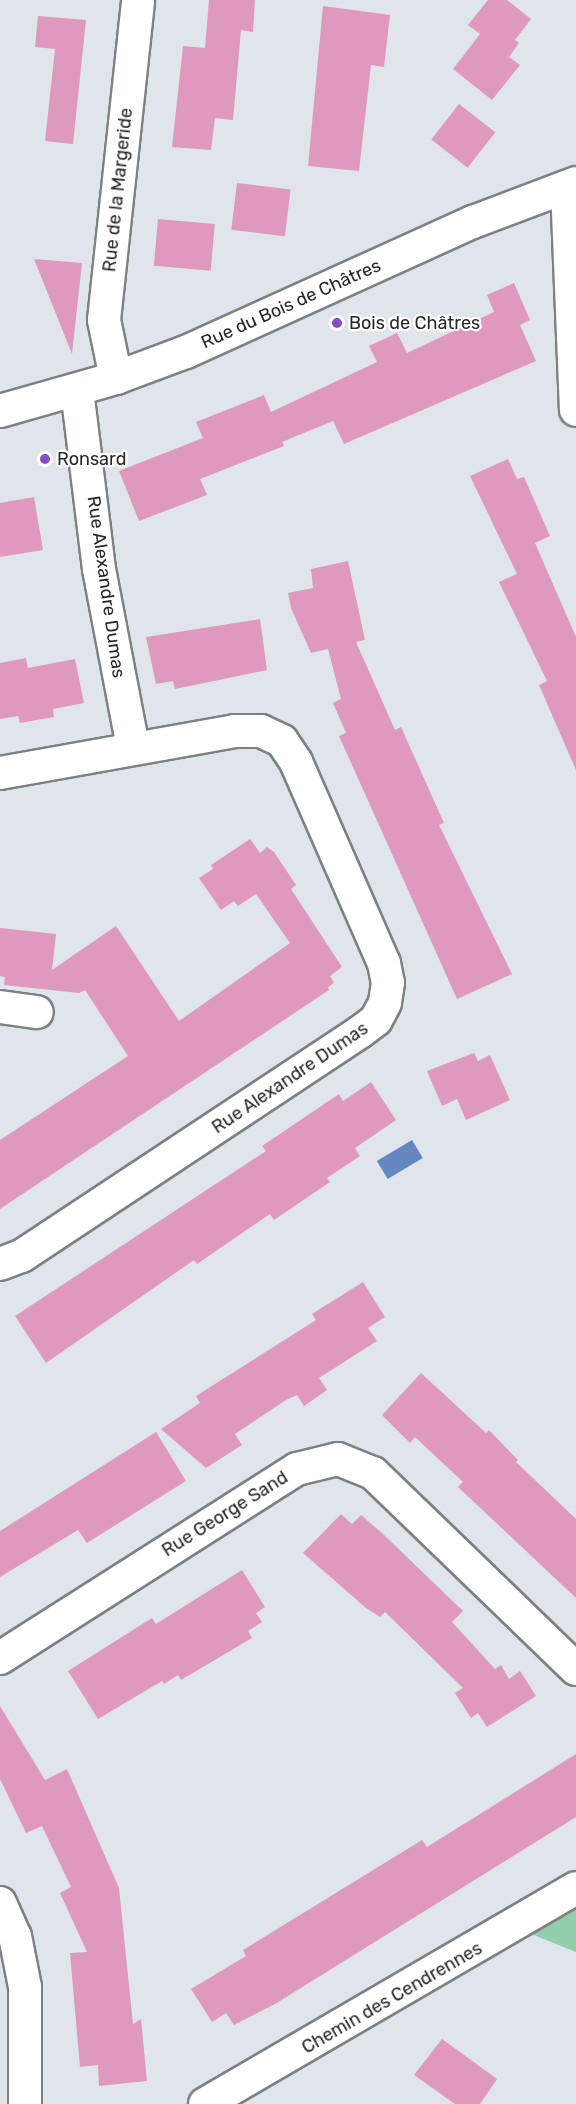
<!DOCTYPE html>
<html>
<head>
<meta charset="utf-8">
<style>
	body { margin:0 }
	#map { position:relative; width:576px; height:2104px; overflow:hidden; background:#dfe5ea; font-family:Rubik,sans-serif }
	div>[style] { position:absolute }
	[style*='--x'] { left:calc(var(--x)*1px); top:calc(var(--y)*1px); width:calc(var(--w)*1px); rotate:calc(var(--a)*1deg) }
	.green>* { inset:0; background:#91cfac }
	.water>* { inset:0; background:#6487c0; transform-origin:0 0 }
	.building>* { inset:0; background:#de99bc; transform-origin:0 0 }
	.roads { filter:drop-shadow(2px 0 #7c8186) drop-shadow(-2px 0 #7c8186) drop-shadow(0 2px #7c8186) drop-shadow(0 -2px #7c8186) }
	.street>* { height:32px; margin:-16px; padding:0 16px; transform-origin:16px; border-radius:16px; background:#fff }
	.dots>* { width:16px; height:16px; translate:-50% -50%; box-sizing:border-box; border:3px solid #fff; border-radius:50% }
	span { translate:-50% -50%; white-space:nowrap; text-align:center; line-height:1.15; -webkit-text-stroke:4.5px #fff; paint-order:stroke }
	.street-label { font-size:18px; color:#252729 }
	.poi-label { font-size:18px; color:#252729 }
	.left { translate:0 -50%; text-align:left }
</style>
</head>
<body>
<div id="map">
	<div class="green">
		<i style="clip-path:polygon(576px 1901px,576px 1952px,526px 1932px)"></i>
	</div>
	<div class="water">
		<i style="left:412px;top:1140px;width:21px;height:41px;rotate:59deg"></i>
	</div>
	<div class="building">
		<i style="clip-path:polygon(209px 0,255px 0,253px 32px,241px 30px,233px 120px,215px 118px,211px 150px,172px 147px,183px 46px,205px 48px)"></i>
		<i style="clip-path:polygon(488px 0,507px 0,531px 19px,515px 40px,519px 43px,509px 57px,520px 65px,492px 100px,453px 69px,480px 34px,468px 25px)"></i>
		<i style="clip-path:polygon(323px 6px,390px 15px,384px 67px,371px 65px,359px 171px,308px 166px)"></i>
		<i style="clip-path:polygon(38px 16px,86px 20px,73px 144px,45px 141px,55px 49px,35px 47px)"></i>
		<i style="left:459px;top:104px;width:46px;height:45px;rotate:38deg"></i>
		<i style="left:237px;top:183px;width:54px;height:47px;rotate:7deg"></i>
		<i style="left:158px;top:219px;width:57px;height:47px;rotate:5deg"></i>
		<i style="clip-path:polygon(34px 259px,82px 263px,72px 354px)"></i>
		<i style="clip-path:polygon(514px 283px,530px 320px,520px 325px,536px 361px,344px 444px,333px 421px,282px 442px,284px 446px,200px 479px,207px 495px,139px 521px,119px 471px,203px 438px,196px 422px,264px 395px,271px 412px,377px 362px,369px 346px,397px 333px,407px 353px,494px 312px,487px 295px)"></i>
		<i style="clip-path:polygon(508px 459px,517px 479px,524px 477px,550px 536px,535px 543px,576px 637px,576px 770px,539px 685px,547px 681px,499px 582px,517px 574px,470px 476px)"></i>
		<i style="clip-path:polygon(34px 497px,43px 550px,0 557px,0 503px)"></i>
		<i style="clip-path:polygon(348px 561px,365px 640px,356px 642px,395px 730px,401px 727px,444px 823px,439px 825px,512px 974px,457px 999px,339px 736px,346px 733px,333px 703px,341px 699px,328px 649px,311px 653px,291px 608px,288px 593px,313px 588px,311px 569px)"></i>
		<i style="clip-path:polygon(260px 619px,267px 670px,175px 689px,173px 681px,156px 684px,146px 637px)"></i>
		<i style="clip-path:polygon(26px 658px,28px 668px,75px 659px,84px 703px,53px 709px,54px 717px,20px 723px,18px 716px,0 719px,0 663px)"></i>
		<i style="clip-path:polygon(250px 839px,260px 853px,267px 847px,274px 852px,296px 885px,291px 889px,342px 967px,330px 976px,334px 983px,328px 987px,329px 990px,0 1209px,0 1140px,128px 1056px,85px 990px,79px 993px,4px 985px,5px 977px,0 976px,0 928px,56px 934px,52px 970px,116px 926px,179px 1021px,290px 943px,256px 894px,238px 906px,234px 901px,221px 910px,199px 878px,213px 869px,211px 865px)"></i>
		<i style="clip-path:polygon(474px 1053px,478px 1061px,490px 1055px,510px 1100px,466px 1120px,457px 1099px,442px 1106px,427px 1071px)"></i>
		<i style="clip-path:polygon(371px 1082px,396px 1120px,355px 1148px,360px 1156px,327px 1178px,330px 1182px,274px 1220px,270px 1214px,197px 1264px,194px 1260px,46px 1363px,15px 1316px,266px 1151px,262px 1146px,339px 1094px,343px 1101px)"></i>
		<i style="clip-path:polygon(363px 1282px,385px 1317px,368px 1328px,377px 1341px,319px 1378px,327px 1390px,304px 1406px,297px 1395px,286px 1400px,235px 1434px,242px 1445px,206px 1468px,161px 1429px,200px 1403px,196px 1396px,316px 1320px,312px 1314px)"></i>
		<i style="clip-path:polygon(421px 1373px,486px 1433px,489px 1430px,518px 1460px,516px 1462px,576px 1519px,576px 1598px,458px 1487px,463px 1482px,415px 1437px,410px 1443px,382px 1415px)"></i>
		<i style="clip-path:polygon(156px 1432px,186px 1481px,87px 1543px,78px 1530px,0 1577px,0 1531px)"></i>
		<i style="clip-path:polygon(341px 1514px,352px 1524px,361px 1515px,383px 1534px,463px 1611px,452px 1622px,495px 1669px,501px 1665px,509px 1679px,520px 1671px,536px 1696px,487px 1727px,478px 1713px,471px 1718px,455px 1693px,463px 1688px,385px 1612px,380px 1617px,366px 1608px,303px 1553px)"></i>
		<i style="clip-path:polygon(242px 1570px,265px 1607px,256px 1613px,262px 1622px,248px 1631px,252px 1638px,181px 1680px,178px 1675px,164px 1684px,162px 1681px,98px 1719px,68px 1671px,152px 1618px,156px 1624px)"></i>
		<i style="clip-path:polygon(0 1706px,45px 1780px,67px 1769px,119px 1888px,133px 2024px,141px 2019px,147px 2081px,99px 2086px,98px 2065px,80px 2067px,70px 1953px,87px 1952px,60px 1893px,71px 1887px,42px 1826px,26px 1833px,0 1779px)"></i>
		<i style="clip-path:polygon(576px 1754px,576px 1817px,275px 2004px,234px 2025px,226px 2013px,212px 2022px,191px 1989px,246px 1956px,243px 1950px,422px 1840px,427px 1847px)"></i>
		<i style="clip-path:polygon(442px 2039px,497px 2079px,480px 2104px,455px 2104px,414px 2075px)"></i>
	</div>
	<div class="roads">
		<div class="street">
			<i style="--x:567;--y:187;--w:223;--a:87.7"></i>
			<i style="--x:116;--y:378;--w:59;--a:-101.7"></i>
			<i style="--x:104;--y:320;--w:322;--a:-83.9"></i>
			<i style="--x:77;--y:390;--w:180;--a:83"></i>
			<i style="--x:99;--y:569;--w:182;--a:79.2"></i>
			<i style="--x:0;--y:411;--w:121;--a:-15.9"></i>
			<i style="--x:116;--y:378;--w:75;--a:-20.4"></i>
			<i style="--x:186;--y:352;--w:315;--a:-24.4"></i>
			<i style="--x:473;--y:222;--w:110;--a:-20.7"></i>
			<i style="--x:0;--y:773;--w:239;--a:-10.1"></i>
			<i style="--x:235;--y:731;--w:26;--a:0"></i>
			<i style="--x:261;--y:731;--w:23;--a:25"></i>
			<i style="--x:282;--y:741;--w:25;--a:56"></i>
			<i style="--x:296;--y:762;--w:219;--a:66.4"></i>
			<i style="--x:384;--y:963;--w:20;--a:79"></i>
			<i style="--x:388;--y:983;--w:20;--a:99"></i>
			<i style="--x:385;--y:1003;--w:19;--a:118"></i>
			<i style="--x:376;--y:1020;--w:20;--a:143"></i>
			<i style="--x:360;--y:1032;--w:406;--a:146.5"></i>
			<i style="--x:21;--y:1256;--w:22;--a:159"></i>
			<i style="--x:0;--y:1007;--w:37;--a:8"></i>
			<i style="--x:0;--y:1658;--w:352;--a:-32.5"></i>
			<i style="--x:297;--y:1469;--w:42;--a:-13.7"></i>
			<i style="--x:338;--y:1459;--w:38;--a:22"></i>
			<i style="--x:373;--y:1473;--w:282;--a:44"></i>
			<i style="--x:0;--y:1903;--w:36;--a:66"></i>
			<i style="--x:15;--y:1936;--w:52;--a:78.9"></i>
			<i style="--x:25;--y:1987;--w:117;--a:90"></i>
			<i style="--x:205;--y:2104;--w:429;--a:-30.2"></i>
		</div>
	</div>
	<div class="dots">
		<i style="left:337px;top:323px;background:#874dc4"></i>
		<i style="left:45px;top:459px;background:#874dc4"></i>
	</div>
	<div class="street-label">
		<span style="left:118px;top:190px;rotate:-84deg">Rue de la Margeride</span>
		<span style="left:291px;top:304px;rotate:-24deg">Rue du Bois de Châtres</span>
		<span style="left:106px;top:587px;rotate:82deg">Rue Alexandre Dumas</span>
		<span style="left:290px;top:1078px;rotate:-34deg">Rue Alexandre Dumas</span>
		<span style="left:225px;top:1514px;rotate:-32deg">Rue George Sand</span>
		<span style="left:392px;top:1998px;rotate:-30deg">Chemin des Cendrennes</span>
	</div>
	<div class="poi-label">
		<span class="left" style="left:349px;top:323px">Bois de Châtres</span>
		<span class="left" style="left:57px;top:459px">Ronsard</span>
	</div>
</div>
</body>
</html>
